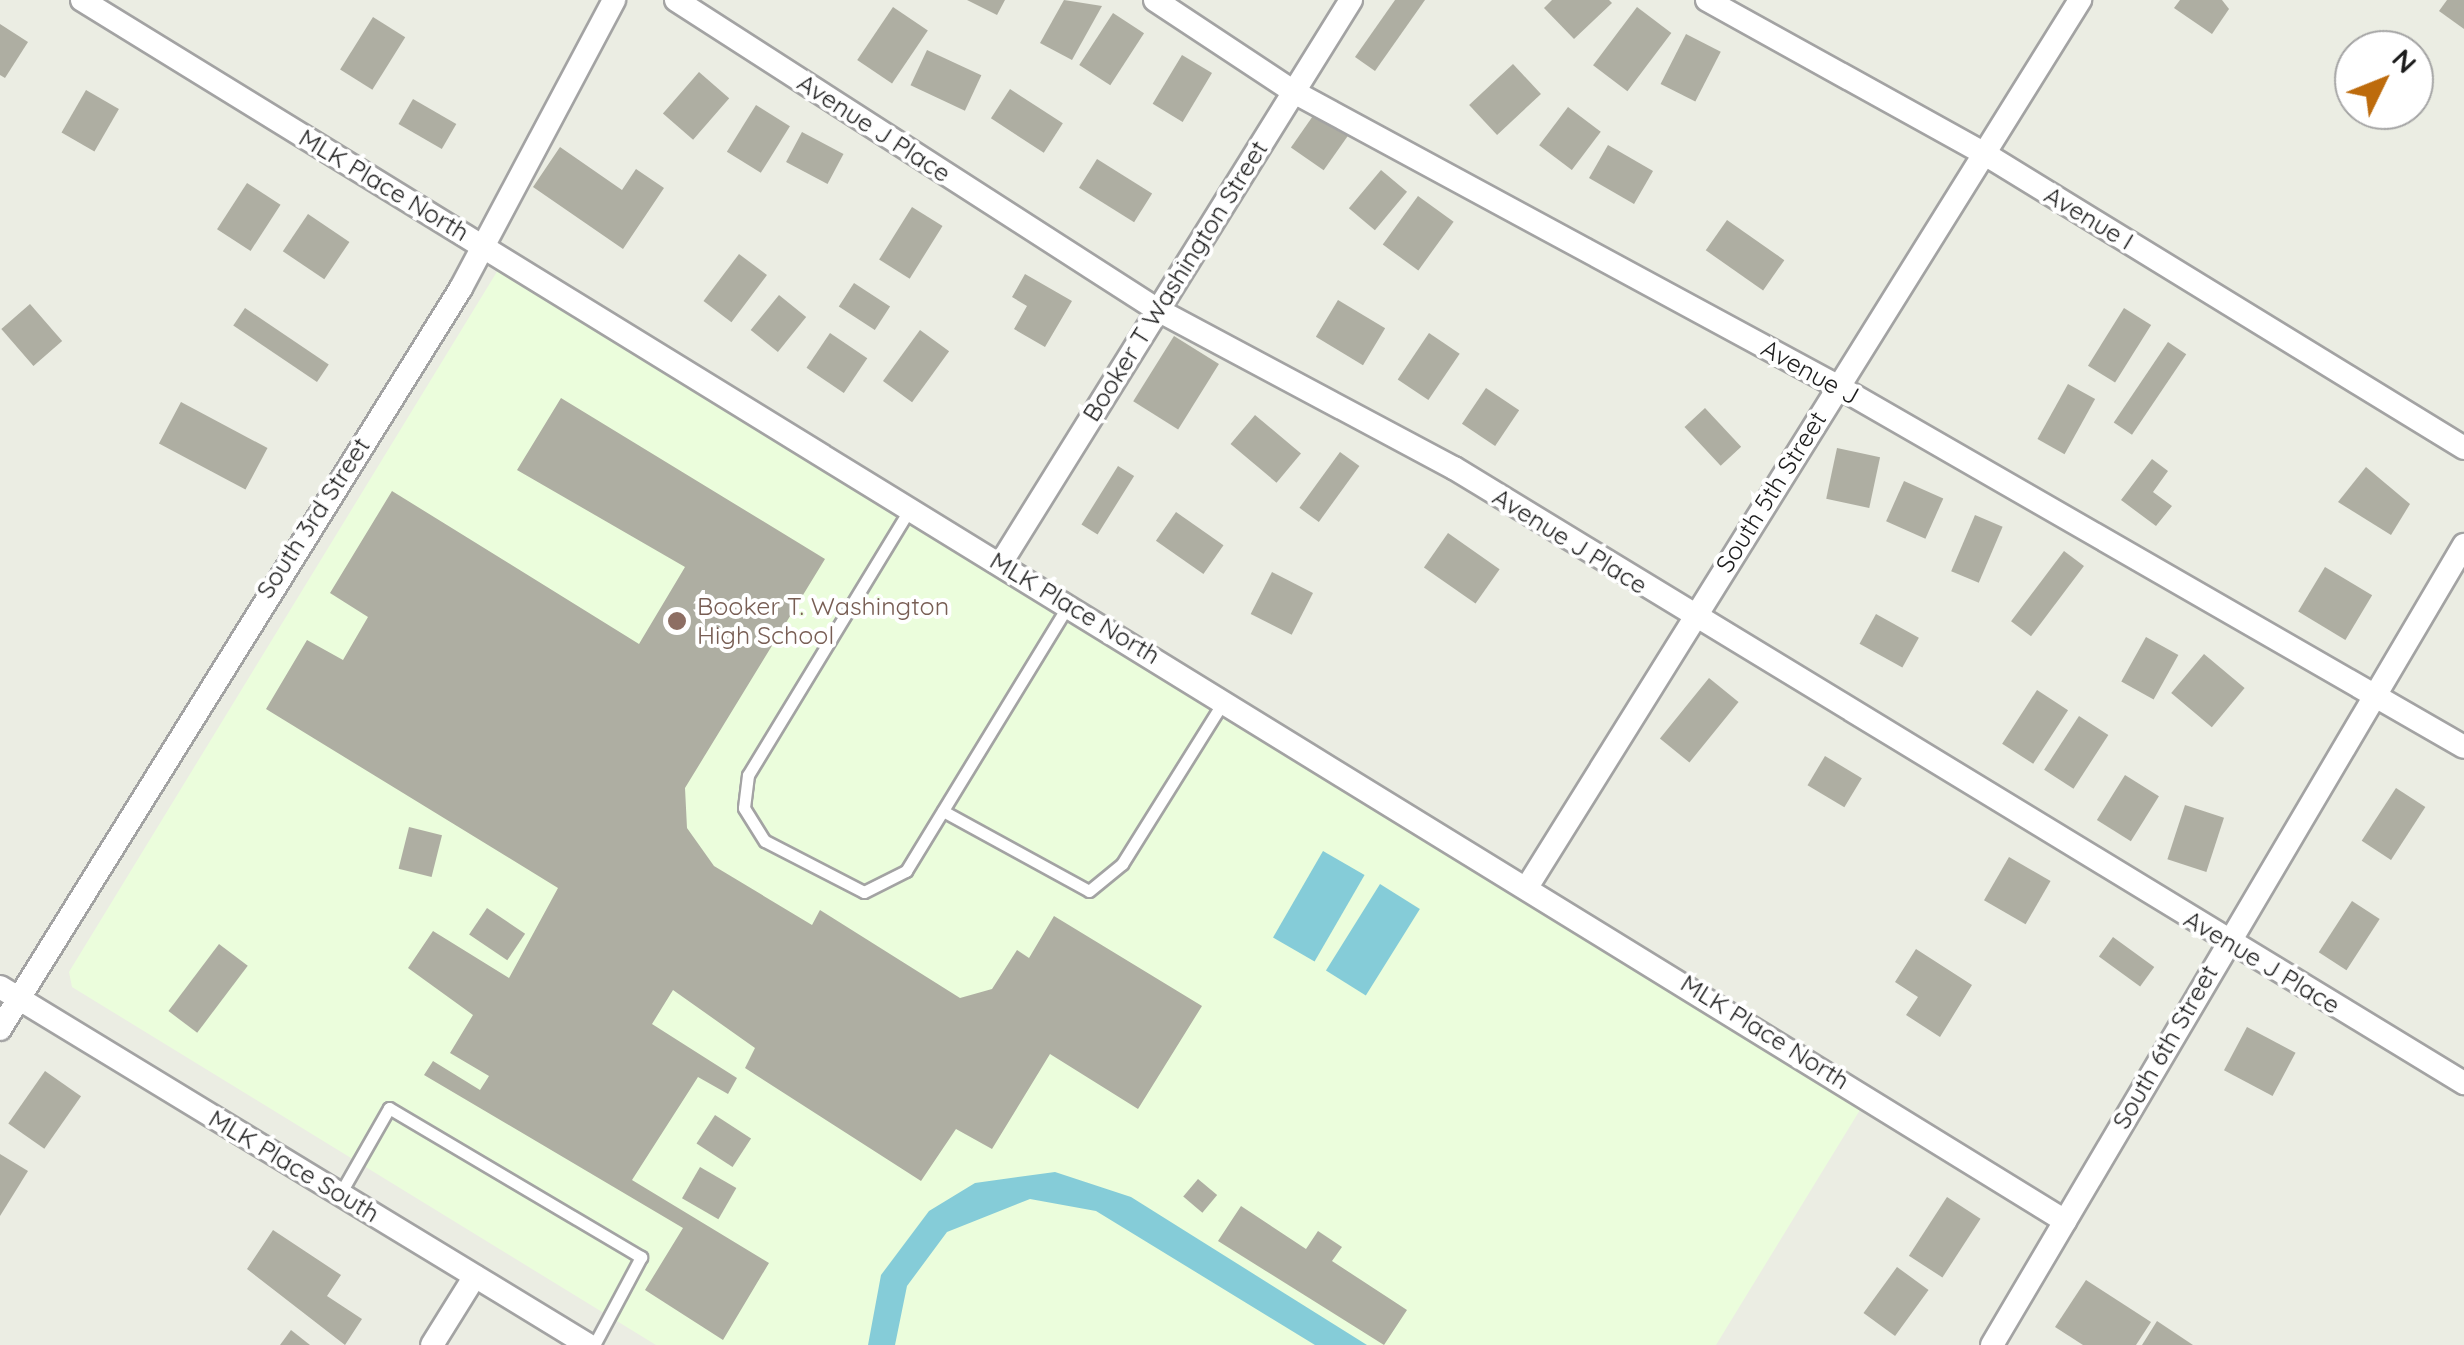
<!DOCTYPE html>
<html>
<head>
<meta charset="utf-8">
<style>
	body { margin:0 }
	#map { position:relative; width:2464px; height:1345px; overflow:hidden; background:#ebede3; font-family:Quicksand,sans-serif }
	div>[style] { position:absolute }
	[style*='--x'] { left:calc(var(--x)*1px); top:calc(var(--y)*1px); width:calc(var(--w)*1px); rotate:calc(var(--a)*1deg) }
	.education>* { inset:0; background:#ebfddc }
	.pitch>* { inset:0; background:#85ccd8; transform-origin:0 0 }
	.building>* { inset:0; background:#aeaea2; transform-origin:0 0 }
	.roads { filter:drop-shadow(2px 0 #a3a3a3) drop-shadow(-2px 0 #a3a3a3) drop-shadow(0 2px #a3a3a3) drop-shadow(0 -2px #a3a3a3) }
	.lane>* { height:11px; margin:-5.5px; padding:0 5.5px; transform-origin:5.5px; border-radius:5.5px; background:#fff }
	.street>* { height:22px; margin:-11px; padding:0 11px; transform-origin:11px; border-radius:11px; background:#fff }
	.dots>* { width:28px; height:28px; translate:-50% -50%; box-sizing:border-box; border:5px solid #fff; border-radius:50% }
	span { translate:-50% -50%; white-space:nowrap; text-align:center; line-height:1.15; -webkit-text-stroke:8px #fff; paint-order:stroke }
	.street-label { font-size:25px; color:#1c1c1c }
	.education-label { font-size:25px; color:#785e54 }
	.left { translate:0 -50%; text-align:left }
	.north { position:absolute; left:2334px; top:30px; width:100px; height:100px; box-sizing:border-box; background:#fff; border:2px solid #a4a4a4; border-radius:50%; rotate:47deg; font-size:28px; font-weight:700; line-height:40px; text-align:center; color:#1c1c1c }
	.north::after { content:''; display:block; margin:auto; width:35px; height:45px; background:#bd6b0c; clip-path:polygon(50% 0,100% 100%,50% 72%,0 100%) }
</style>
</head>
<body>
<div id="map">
	<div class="education">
		<i style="clip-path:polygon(498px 270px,1863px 1105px,1716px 1345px,656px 1345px,72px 987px,69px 972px)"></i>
	</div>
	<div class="pitch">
		<i style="left:1323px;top:851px;width:48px;height:100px;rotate:30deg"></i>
		<i style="left:1380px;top:884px;width:47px;height:102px;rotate:32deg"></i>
		<i style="clip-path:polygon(1055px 1172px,1131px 1197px,1367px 1345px,1315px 1345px,1096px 1211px,1030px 1199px,947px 1232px,907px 1286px,895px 1345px,868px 1345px,881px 1275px,929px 1211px,975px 1183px)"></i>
	</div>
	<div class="building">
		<i style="clip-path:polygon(967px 0,1005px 0,997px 15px)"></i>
		<i style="clip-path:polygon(1064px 0,1102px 6px,1072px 60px,1040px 43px)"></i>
		<i style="clip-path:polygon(1395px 0,1425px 0,1375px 71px,1355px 57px)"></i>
		<i style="clip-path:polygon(1552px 0,1609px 0,1612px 3px,1574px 39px,1544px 8px)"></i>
		<i style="clip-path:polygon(2180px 0,2222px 0,2229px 9px,2212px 34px,2174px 8px)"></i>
		<i style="clip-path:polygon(2447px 0,2464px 0,2464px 29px,2439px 11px)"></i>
		<i style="left:893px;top:7px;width:42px;height:64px;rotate:34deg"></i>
		<i style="left:1637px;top:7px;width:43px;height:73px;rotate:37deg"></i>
		<i style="left:1113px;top:13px;width:37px;height:62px;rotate:33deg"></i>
		<i style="left:373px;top:17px;width:38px;height:62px;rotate:32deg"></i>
		<i style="clip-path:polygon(0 24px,28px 42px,5px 78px,0 75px)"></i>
		<i style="left:1686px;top:34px;width:39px;height:56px;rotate:27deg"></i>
		<i style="left:927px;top:50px;width:60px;height:39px;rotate:25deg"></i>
		<i style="left:1182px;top:55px;width:35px;height:57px;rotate:31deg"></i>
		<i style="left:1513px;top:64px;width:41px;height:60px;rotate:47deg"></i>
		<i style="left:699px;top:72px;width:40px;height:55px;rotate:41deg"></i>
		<i style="left:1010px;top:89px;width:63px;height:35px;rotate:33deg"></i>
		<i style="left:86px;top:90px;width:38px;height:49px;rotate:30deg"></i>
		<i style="left:413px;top:99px;width:50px;height:29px;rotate:30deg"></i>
		<i style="left:756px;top:105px;width:40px;height:55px;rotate:32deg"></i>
		<i style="left:1568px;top:107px;width:41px;height:48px;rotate:37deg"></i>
		<i style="left:1315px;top:113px;width:40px;height:42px;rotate:35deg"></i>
		<i style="left:802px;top:132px;width:47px;height:34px;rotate:28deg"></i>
		<i style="left:1608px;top:145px;width:52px;height:38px;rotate:30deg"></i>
		<i style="clip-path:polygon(560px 147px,622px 190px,636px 169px,664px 188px,623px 249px,533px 187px)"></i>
		<i style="left:1097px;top:159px;width:65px;height:34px;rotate:32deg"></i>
		<i style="left:1381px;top:170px;width:34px;height:50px;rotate:40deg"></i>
		<i style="left:247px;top:183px;width:40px;height:55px;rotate:33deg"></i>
		<i style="left:1418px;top:196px;width:44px;height:60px;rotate:36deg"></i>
		<i style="left:912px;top:207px;width:36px;height:62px;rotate:32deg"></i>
		<i style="left:308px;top:214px;width:50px;height:45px;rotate:34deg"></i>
		<i style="left:1727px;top:220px;width:70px;height:37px;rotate:35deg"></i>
		<i style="left:739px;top:254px;width:35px;height:59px;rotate:37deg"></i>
		<i style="clip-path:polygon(1025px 274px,1072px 301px,1045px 347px,1014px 329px,1027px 306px,1012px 297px)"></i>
		<i style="left:854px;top:283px;width:43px;height:28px;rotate:33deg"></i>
		<i style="left:779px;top:295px;width:35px;height:45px;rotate:39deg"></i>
		<i style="left:1338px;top:300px;width:55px;height:43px;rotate:31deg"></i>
		<i style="left:30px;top:304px;width:49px;height:38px;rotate:49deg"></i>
		<i style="left:245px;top:308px;width:101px;height:21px;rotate:34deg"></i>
		<i style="left:2124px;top:308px;width:32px;height:68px;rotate:32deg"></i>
		<i style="left:920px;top:330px;width:36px;height:63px;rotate:36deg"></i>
		<i style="left:830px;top:333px;width:45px;height:42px;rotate:34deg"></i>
		<i style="left:1429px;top:333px;width:37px;height:56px;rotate:34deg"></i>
		<i style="left:1174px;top:336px;width:53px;height:77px;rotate:32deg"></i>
		<i style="left:2168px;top:342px;width:22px;height:97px;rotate:34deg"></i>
		<i style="left:2068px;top:384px;width:31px;height:63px;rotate:29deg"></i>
		<i style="left:1486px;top:388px;width:40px;height:43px;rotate:34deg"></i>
		<i style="clip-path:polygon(561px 398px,825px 559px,685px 788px,687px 828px,714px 866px,812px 925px,820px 910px,960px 998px,992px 989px,1017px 950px,1029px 958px,1054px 916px,1202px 1006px,1138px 1109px,1050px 1054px,992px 1149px,956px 1129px,921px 1181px,745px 1068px,755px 1048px,673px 990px,652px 1024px,737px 1078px,728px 1094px,698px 1077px,632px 1180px,769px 1263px,723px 1340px,645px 1290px,683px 1228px,424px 1075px,433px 1061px,480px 1090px,489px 1076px,450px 1053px,473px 1015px,408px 968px,433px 931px,509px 978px,558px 888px,266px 709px,307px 640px,343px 660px,368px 617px,330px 593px,392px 491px,639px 644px,685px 567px,517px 470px)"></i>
		<i style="left:181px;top:402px;width:98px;height:47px;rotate:28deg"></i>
		<i style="left:1705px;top:408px;width:53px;height:28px;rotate:47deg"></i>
		<i style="left:1255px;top:415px;width:60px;height:38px;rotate:40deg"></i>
		<i style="left:1837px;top:448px;width:44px;height:52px;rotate:12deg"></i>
		<i style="left:1340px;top:452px;width:24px;height:69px;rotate:36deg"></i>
		<i style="clip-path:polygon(2152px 459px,2168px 471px,2153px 492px,2172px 506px,2156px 526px,2121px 500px)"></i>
		<i style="left:1118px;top:466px;width:19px;height:69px;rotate:32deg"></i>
		<i style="clip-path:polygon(2366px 467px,2410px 504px,2391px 535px,2338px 502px)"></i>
		<i style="left:1904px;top:481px;width:43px;height:44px;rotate:24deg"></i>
		<i style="left:1176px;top:512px;width:58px;height:35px;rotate:35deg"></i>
		<i style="left:1975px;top:515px;width:30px;height:61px;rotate:23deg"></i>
		<i style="left:1448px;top:533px;width:63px;height:42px;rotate:35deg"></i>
		<i style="left:2064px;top:551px;width:25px;height:88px;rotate:37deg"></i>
		<i style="left:2325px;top:567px;width:55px;height:52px;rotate:31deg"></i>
		<i style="left:1272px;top:572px;width:46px;height:47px;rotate:27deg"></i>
		<i style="left:1876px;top:614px;width:49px;height:34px;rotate:29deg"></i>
		<i style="left:2146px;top:637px;width:37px;height:51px;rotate:29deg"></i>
		<i style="left:2204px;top:654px;width:53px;height:51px;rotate:40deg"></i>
		<i style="left:1709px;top:678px;width:38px;height:78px;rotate:39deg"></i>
		<i style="left:2037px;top:690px;width:37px;height:64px;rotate:33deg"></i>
		<i style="left:2079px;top:716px;width:35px;height:64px;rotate:33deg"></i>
		<i style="left:1825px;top:756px;width:43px;height:34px;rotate:31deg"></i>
		<i style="left:2125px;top:775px;width:40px;height:53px;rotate:32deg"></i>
		<i style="left:2396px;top:788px;width:35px;height:63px;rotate:33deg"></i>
		<i style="left:2185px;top:805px;width:41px;height:57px;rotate:18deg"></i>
		<i style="left:409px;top:827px;width:34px;height:43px;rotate:14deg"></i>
		<i style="left:2009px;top:857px;width:48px;height:50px;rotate:30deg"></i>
		<i style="left:2352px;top:901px;width:33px;height:61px;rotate:33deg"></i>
		<i style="left:487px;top:908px;width:46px;height:32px;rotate:34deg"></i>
		<i style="left:2113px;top:937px;width:51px;height:24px;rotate:36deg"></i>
		<i style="left:219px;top:944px;width:36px;height:84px;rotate:37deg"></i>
		<i style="clip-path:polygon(1916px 949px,1972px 985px,1940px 1037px,1906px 1015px,1918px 997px,1895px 982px)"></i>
		<i style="left:2247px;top:1027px;width:55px;height:49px;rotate:28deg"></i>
		<i style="left:45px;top:1071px;width:44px;height:64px;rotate:35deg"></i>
		<i style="left:715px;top:1115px;width:43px;height:34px;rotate:33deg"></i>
		<i style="clip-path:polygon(0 1154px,28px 1171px,0 1216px)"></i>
		<i style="left:700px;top:1167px;width:42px;height:36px;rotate:30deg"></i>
		<i style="left:1198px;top:1179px;width:25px;height:23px;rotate:40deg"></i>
		<i style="left:1947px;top:1197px;width:40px;height:70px;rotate:33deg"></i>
		<i style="clip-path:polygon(1241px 1206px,1306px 1249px,1318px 1231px,1342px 1247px,1332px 1261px,1407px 1310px,1384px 1345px,1218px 1241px)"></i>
		<i style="clip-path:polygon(273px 1230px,341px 1275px,327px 1296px,362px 1319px,345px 1345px,247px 1269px)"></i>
		<i style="left:1897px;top:1267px;width:39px;height:57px;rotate:36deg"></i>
		<i style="clip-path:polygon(2086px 1280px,2151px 1322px,2136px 1345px,2083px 1345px,2055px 1327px)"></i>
		<i style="clip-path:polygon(2157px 1321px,2193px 1345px,2142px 1345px)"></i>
		<i style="clip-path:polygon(291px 1330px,310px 1345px,280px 1345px)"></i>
	</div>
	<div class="roads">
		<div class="lane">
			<i style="--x:911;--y:507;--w:314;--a:121.3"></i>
			<i style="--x:748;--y:775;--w:33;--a:97"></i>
			<i style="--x:744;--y:808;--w:39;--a:58"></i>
			<i style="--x:765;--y:841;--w:111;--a:27.3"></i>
			<i style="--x:864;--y:892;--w:47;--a:-26.6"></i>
			<i style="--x:906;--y:871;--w:313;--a:-58.6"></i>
			<i style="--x:943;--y:811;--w:166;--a:28.7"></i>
			<i style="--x:1089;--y:891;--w:43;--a:-39.3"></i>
			<i style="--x:1122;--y:864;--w:192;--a:-58"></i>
			<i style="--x:340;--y:1194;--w:99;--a:-60.3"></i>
			<i style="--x:389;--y:1108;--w:293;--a:30.6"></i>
			<i style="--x:641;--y:1257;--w:100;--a:118.1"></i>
		</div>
		<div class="street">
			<i style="--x:82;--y:0;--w:2329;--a:31.62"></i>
			<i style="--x:676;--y:0;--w:571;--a:32.77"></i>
			<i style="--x:1156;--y:309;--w:338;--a:28.1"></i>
			<i style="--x:1454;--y:468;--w:1183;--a:31.34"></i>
			<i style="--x:1155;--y:0;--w:167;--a:33.5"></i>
			<i style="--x:1294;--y:92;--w:617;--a:28.43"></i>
			<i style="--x:1837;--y:386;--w:723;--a:29.93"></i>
			<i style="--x:1707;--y:0;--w:318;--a:29"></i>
			<i style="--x:1985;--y:154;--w:562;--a:31.54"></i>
			<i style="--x:1001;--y:563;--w:663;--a:-58.13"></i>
			<i style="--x:1529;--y:884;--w:1042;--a:-58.06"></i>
			<i style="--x:0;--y:987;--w:688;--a:31.33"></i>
			<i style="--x:0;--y:1029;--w:873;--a:-58.11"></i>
			<i style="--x:461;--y:288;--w:326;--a:-62"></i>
			<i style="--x:432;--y:1345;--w:81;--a:-58.1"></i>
			<i style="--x:1992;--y:1345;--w:929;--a:-59.46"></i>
		</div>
	</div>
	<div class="dots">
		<i style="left:677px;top:621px;background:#8d6e63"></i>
	</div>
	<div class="street-label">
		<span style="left:874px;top:128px;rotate:33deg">Avenue J Place</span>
		<span style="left:384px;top:185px;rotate:31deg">MLK Place North</span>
		<span style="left:2089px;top:218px;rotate:31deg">Avenue I</span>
		<span style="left:1175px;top:281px;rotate:-58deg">Booker T Washington Street</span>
		<span style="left:1810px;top:372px;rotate:29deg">Avenue J</span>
		<span style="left:1771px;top:492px;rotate:-58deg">South 5th Street</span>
		<span style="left:313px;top:518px;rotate:-57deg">South 3rd Street</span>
		<span style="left:1570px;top:541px;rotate:32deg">Avenue J Place</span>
		<span style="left:1075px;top:608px;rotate:31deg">MLK Place North</span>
		<span style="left:2262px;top:962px;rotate:31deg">Avenue J Place</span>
		<span style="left:1765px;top:1032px;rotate:32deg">MLK Place North</span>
		<span style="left:2165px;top:1047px;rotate:-60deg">South 6th Street</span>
		<span style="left:294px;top:1166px;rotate:31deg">MLK Place South</span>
	</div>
	<div class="education-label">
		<span class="left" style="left:697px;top:621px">Booker T. Washington<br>High School</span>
	</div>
	<div class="north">N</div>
</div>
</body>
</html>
